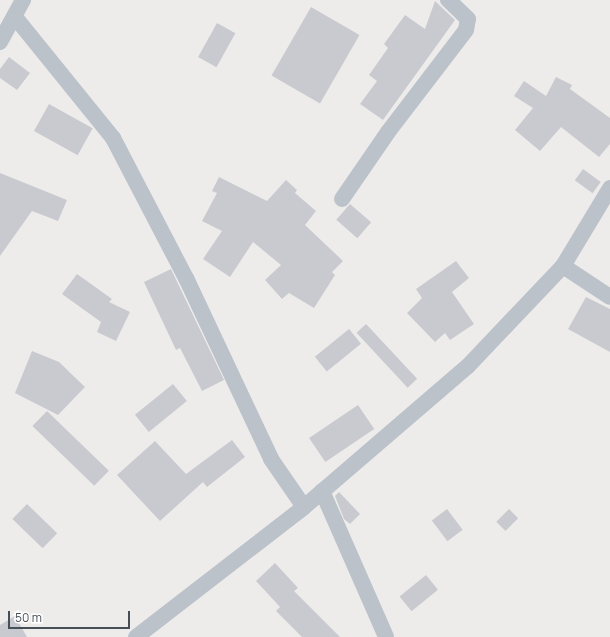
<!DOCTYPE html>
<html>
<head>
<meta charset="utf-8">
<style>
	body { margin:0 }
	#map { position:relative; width:610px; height:637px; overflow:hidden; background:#eeeceb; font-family:Manrope,sans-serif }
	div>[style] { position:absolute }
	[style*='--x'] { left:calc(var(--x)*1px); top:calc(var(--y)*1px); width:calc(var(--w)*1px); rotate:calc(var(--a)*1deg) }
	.building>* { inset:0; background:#c9cad0; transform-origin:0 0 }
	.minor>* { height:16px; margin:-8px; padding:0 8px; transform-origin:8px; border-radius:8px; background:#bbc2ca }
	span { translate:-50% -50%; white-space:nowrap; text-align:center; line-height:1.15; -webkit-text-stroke:3px #fff; paint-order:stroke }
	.scale { position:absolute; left:8px; top:611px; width:122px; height:18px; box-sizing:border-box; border:2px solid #464e57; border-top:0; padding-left:5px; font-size:12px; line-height:14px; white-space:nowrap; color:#464e57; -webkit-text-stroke:3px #fff; paint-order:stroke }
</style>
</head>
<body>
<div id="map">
	<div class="building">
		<i style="clip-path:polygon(435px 1px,455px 20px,383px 120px,360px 104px,377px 81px,369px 75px,388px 48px,384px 44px,405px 15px,425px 29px)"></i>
		<i style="left:311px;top:7px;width:56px;height:79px;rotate:30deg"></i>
		<i style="left:217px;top:23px;width:21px;height:39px;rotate:29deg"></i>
		<i style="clip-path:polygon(9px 57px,30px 73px,17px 90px,0 78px,0 69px)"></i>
		<i style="clip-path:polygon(556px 77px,572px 85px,570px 89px,610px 118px,610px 144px,599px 157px,561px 127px,540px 151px,515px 130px,533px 108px,514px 96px,524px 81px,546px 96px)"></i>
		<i style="left:49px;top:104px;width:50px;height:31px;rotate:29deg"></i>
		<i style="left:583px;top:169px;width:22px;height:14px;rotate:36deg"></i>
		<i style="clip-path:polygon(0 173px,67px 200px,58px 221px,32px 211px,0 256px)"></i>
		<i style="clip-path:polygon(219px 177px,267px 201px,286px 180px,297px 190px,295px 193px,316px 211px,305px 225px,343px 261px,332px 272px,335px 275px,314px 308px,289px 293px,282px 299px,265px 280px,281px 265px,253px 242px,230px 277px,203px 259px,222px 231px,202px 221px,217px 193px,212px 191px)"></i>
		<i style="left:350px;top:204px;width:28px;height:21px;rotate:41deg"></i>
		<i style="clip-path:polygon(456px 261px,469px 278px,452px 292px,474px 324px,450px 340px,445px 333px,435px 342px,407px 313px,422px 298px,416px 289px)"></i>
		<i style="clip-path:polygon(171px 269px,224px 380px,202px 391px,180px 348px,176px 350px,144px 282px)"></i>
		<i style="clip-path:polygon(77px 274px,112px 299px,109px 302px,130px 312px,116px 341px,97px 332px,101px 322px,62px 294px)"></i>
		<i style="clip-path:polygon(586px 297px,610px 309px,610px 352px,568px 329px)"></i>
		<i style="left:366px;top:324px;width:75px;height:13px;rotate:47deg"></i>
		<i style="left:349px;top:329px;width:19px;height:44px;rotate:51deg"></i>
		<i style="clip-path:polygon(32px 351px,59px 362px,85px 387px,58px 415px,15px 393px)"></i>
		<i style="left:173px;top:384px;width:22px;height:49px;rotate:51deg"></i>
		<i style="left:358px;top:405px;width:29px;height:59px;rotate:56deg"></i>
		<i style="left:47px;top:411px;width:86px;height:21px;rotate:44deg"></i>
		<i style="clip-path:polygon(232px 440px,245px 457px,207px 487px,203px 482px,160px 521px,117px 475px,155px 441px,186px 474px)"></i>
		<i style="clip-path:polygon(339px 492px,360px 514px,350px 524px,344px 519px,335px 496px)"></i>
		<i style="left:27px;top:504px;width:42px;height:21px;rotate:44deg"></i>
		<i style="left:447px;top:509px;width:26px;height:19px;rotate:53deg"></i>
		<i style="left:509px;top:509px;width:13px;height:18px;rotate:45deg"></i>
		<i style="clip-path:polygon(275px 563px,298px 588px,294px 591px,340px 637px,302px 637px,276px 611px,280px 607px,256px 581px)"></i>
		<i style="left:426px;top:575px;width:19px;height:34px;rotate:51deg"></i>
		<i style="clip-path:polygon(15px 616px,27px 637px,0 637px,0 625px)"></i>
	</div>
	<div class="minor">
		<i style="--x:15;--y:17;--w:156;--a:51"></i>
		<i style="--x:113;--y:138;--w:158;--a:62.5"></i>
		<i style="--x:186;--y:278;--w:200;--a:64.8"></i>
		<i style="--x:271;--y:459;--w:58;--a:55.5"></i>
		<i style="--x:0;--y:42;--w:48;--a:-61.3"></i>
		<i style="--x:342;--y:199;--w:81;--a:-55.5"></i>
		<i style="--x:388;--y:132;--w:128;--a:-52.6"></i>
		<i style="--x:466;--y:30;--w:11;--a:-80"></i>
		<i style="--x:468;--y:19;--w:28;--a:-136"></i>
		<i style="--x:563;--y:266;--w:56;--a:33.4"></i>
		<i style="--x:322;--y:491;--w:159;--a:66.3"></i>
		<i style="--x:136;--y:637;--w:212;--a:-37.7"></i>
		<i style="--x:304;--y:507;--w:216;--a:-40.7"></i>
		<i style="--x:468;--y:366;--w:138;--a:-46.5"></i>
		<i style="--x:563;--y:266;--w:91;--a:-58.9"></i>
	</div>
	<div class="scale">50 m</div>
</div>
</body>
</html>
